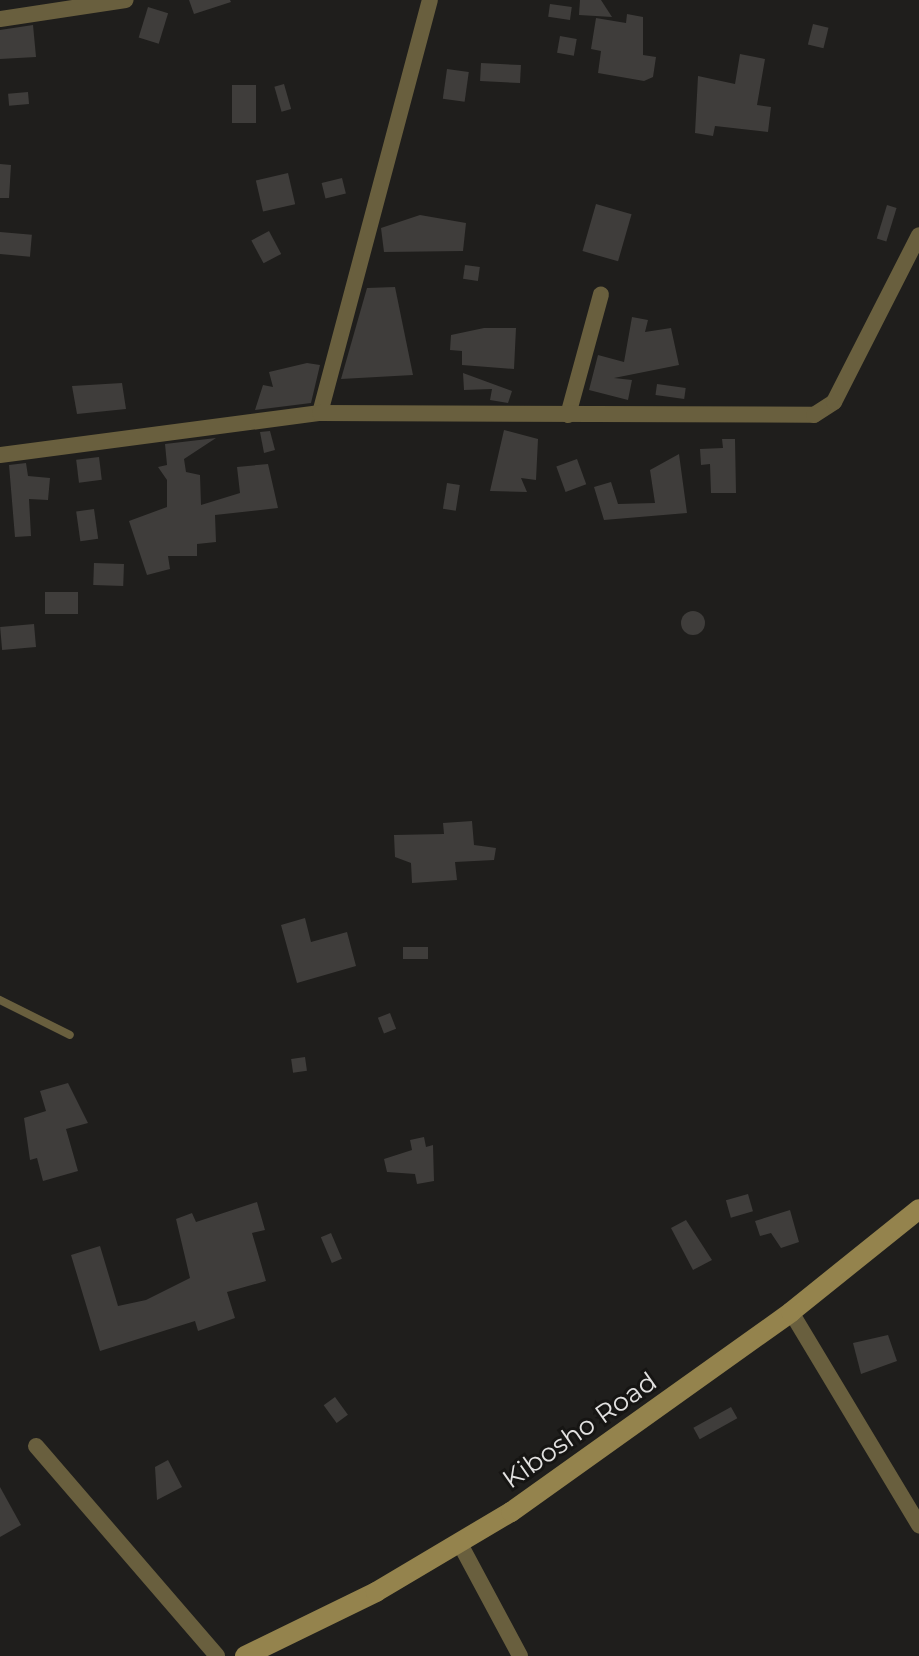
<!DOCTYPE html>
<html>
<head>
<meta charset="utf-8">
<style>
	body { margin:0 }
	#map { position:relative; width:919px; height:1656px; overflow:hidden; background:#1f1e1c; font-family:Montserrat,sans-serif }
	div>[style] { position:absolute }
	[style*='--x'] { left:calc(var(--x)*1px); top:calc(var(--y)*1px); width:calc(var(--w)*1px); rotate:calc(var(--a)*1deg) }
	.building>* { inset:0; background:#3f3d3b; transform-origin:0 0 }
	.round { border-radius:50% }
	.service>* { height:8px; margin:-4px; padding:0 4px; transform-origin:4px; border-radius:4px; background:#695f3e }
	.minor>* { height:16px; margin:-8px; padding:0 8px; transform-origin:8px; border-radius:8px; background:#695f3e }
	.secondary>* { height:20px; margin:-10px; padding:0 10px; transform-origin:10px; border-radius:10px; background:#94834d }
	span { translate:-50% -50%; white-space:nowrap; text-align:center; line-height:1.15; -webkit-text-stroke:6px #161513; paint-order:stroke }
	.street-label { font-size:26px; color:#e2e1e0 }
</style>
</head>
<body>
<div id="map">
	<div class="building">
		<i style="clip-path:polygon(189px 0,230px 0,231px 2px,194px 14px)"></i>
		<i style="clip-path:polygon(580px 0,601px 0,612px 17px,579px 15px)"></i>
		<i style="left:550px;top:4px;width:22px;height:13px;rotate:8deg"></i>
		<i style="left:148px;top:7px;width:21px;height:32px;rotate:17deg"></i>
		<i style="clip-path:polygon(627px 14px,643px 17px,643px 55px,656px 57px,653px 77px,644px 81px,598px 73px,601px 51px,591px 49px,596px 18px,626px 23px)"></i>
		<i style="left:813px;top:24px;width:16px;height:21px;rotate:14deg"></i>
		<i style="clip-path:polygon(33px 25px,36px 57px,0 59px,0 30px)"></i>
		<i style="left:560px;top:36px;width:17px;height:17px;rotate:10deg"></i>
		<i style="clip-path:polygon(740px 54px,765px 59px,757px 105px,771px 107px,768px 132px,715px 126px,713px 136px,695px 133px,698px 76px,735px 84px)"></i>
		<i style="left:481px;top:63px;width:40px;height:18px;rotate:3deg"></i>
		<i style="left:447px;top:69px;width:22px;height:30px;rotate:8deg"></i>
		<i style="left:284px;top:84px;width:26px;height:10px;rotate:74deg"></i>
		<i style="left:232px;top:85px;width:24px;height:38px"></i>
		<i style="left:28px;top:92px;width:12px;height:20px;rotate:85deg"></i>
		<i style="clip-path:polygon(0 164px,11px 165px,9px 198px,0 198px)"></i>
		<i style="left:288px;top:173px;width:32px;height:33px;rotate:77deg"></i>
		<i style="left:342px;top:178px;width:16px;height:21px;rotate:76deg"></i>
		<i style="left:596px;top:204px;width:37px;height:49px;rotate:16deg"></i>
		<i style="left:887px;top:205px;width:10px;height:35px;rotate:17deg"></i>
		<i style="clip-path:polygon(420px 215px,466px 223px,463px 251px,384px 252px,381px 228px)"></i>
		<i style="left:269px;top:231px;width:26px;height:20px;rotate:62deg"></i>
		<i style="left:0;top:232px;width:32px;height:22px;rotate:5deg"></i>
		<i style="left:465px;top:265px;width:15px;height:14px;rotate:8deg"></i>
		<i style="clip-path:polygon(395px 287px,413px 375px,341px 379px,367px 288px)"></i>
		<i style="clip-path:polygon(632px 317px,648px 320px,645px 332px,671px 328px,679px 365px,614px 378px,632px 380px,628px 400px,589px 390px,598px 355px,624px 362px)"></i>
		<i style="clip-path:polygon(484px 328px,516px 328px,514px 369px,462px 365px,462px 351px,450px 350px,451px 335px)"></i>
		<i style="clip-path:polygon(307px 363px,320px 365px,311px 403px,255px 410px,263px 385px,273px 387px,269px 372px)"></i>
		<i style="clip-path:polygon(463px 373px,512px 391px,508px 403px,490px 400px,492px 389px,464px 390px)"></i>
		<i style="clip-path:polygon(122px 383px,126px 409px,77px 414px,72px 386px)"></i>
		<i style="left:657px;top:384px;width:29px;height:11px;rotate:8deg"></i>
		<i style="clip-path:polygon(504px 430px,538px 439px,536px 480px,521px 478px,527px 492px,490px 491px)"></i>
		<i style="clip-path:polygon(270px 431px,275px 450px,264px 453px,260px 432px)"></i>
		<i style="clip-path:polygon(216px 438px,184px 459px,186px 472px,200px 475px,201px 505px,240px 493px,237px 467px,268px 464px,278px 508px,215px 515px,216px 542px,197px 544px,197px 556px,168px 556px,170px 569px,147px 575px,129px 521px,167px 507px,167px 480px,158px 467px,167px 465px,165px 444px)"></i>
		<i style="clip-path:polygon(722px 439px,735px 439px,736px 493px,711px 493px,710px 464px,701px 465px,700px 449px,723px 448px)"></i>
		<i style="clip-path:polygon(679px 454px,687px 513px,604px 520px,594px 487px,611px 482px,618px 504px,655px 503px,650px 470px)"></i>
		<i style="left:99px;top:457px;width:23px;height:23px;rotate:83deg"></i>
		<i style="left:577px;top:459px;width:27px;height:22px;rotate:70deg"></i>
		<i style="clip-path:polygon(26px 463px,28px 476px,50px 478px,48px 500px,29px 499px,31px 536px,15px 537px,9px 465px)"></i>
		<i style="left:447px;top:483px;width:13px;height:26px;rotate:9deg"></i>
		<i style="left:94px;top:509px;width:30px;height:18px;rotate:82deg"></i>
		<i style="left:94px;top:563px;width:30px;height:22px;rotate:2deg"></i>
		<i style="left:45px;top:592px;width:33px;height:22px"></i>
		<i class="round" style="left:681px;top:611px;width:24px;height:24px"></i>
		<i style="left:34px;top:624px;width:23px;height:34px;rotate:85deg"></i>
		<i style="clip-path:polygon(472px 821px,474px 845px,496px 848px,494px 860px,455px 862px,457px 880px,412px 883px,411px 863px,395px 857px,394px 835px,444px 834px,443px 823px)"></i>
		<i style="clip-path:polygon(305px 918px,311px 942px,347px 932px,356px 966px,297px 983px,281px 925px)"></i>
		<i style="left:428px;top:947px;width:12px;height:25px;rotate:90deg"></i>
		<i style="left:390px;top:1013px;width:17px;height:13px;rotate:69deg"></i>
		<i style="left:305px;top:1057px;width:14px;height:14px;rotate:82deg"></i>
		<i style="clip-path:polygon(68px 1083px,88px 1123px,66px 1129px,78px 1171px,43px 1181px,37px 1158px,30px 1160px,24px 1118px,46px 1111px,40px 1091px)"></i>
		<i style="clip-path:polygon(424px 1137px,426px 1147px,433px 1145px,434px 1181px,417px 1184px,415px 1174px,387px 1172px,384px 1159px,412px 1150px,410px 1140px)"></i>
		<i style="left:748px;top:1194px;width:18px;height:23px;rotate:74deg"></i>
		<i style="clip-path:polygon(257px 1202px,265px 1230px,252px 1233px,266px 1281px,227px 1292px,235px 1318px,198px 1331px,195px 1321px,100px 1351px,71px 1255px,100px 1246px,118px 1306px,146px 1300px,190px 1278px,176px 1219px,192px 1213px,196px 1222px)"></i>
		<i style="clip-path:polygon(790px 1210px,799px 1242px,781px 1248px,771px 1233px,760px 1236px,755px 1221px)"></i>
		<i style="clip-path:polygon(686px 1220px,712px 1260px,693px 1270px,671px 1228px)"></i>
		<i style="left:331px;top:1233px;width:28px;height:11px;rotate:67deg"></i>
		<i style="clip-path:polygon(888px 1335px,897px 1361px,861px 1374px,853px 1343px)"></i>
		<i style="left:335px;top:1397px;width:22px;height:14px;rotate:54deg"></i>
		<i style="left:731px;top:1407px;width:13px;height:43px;rotate:61deg"></i>
		<i style="clip-path:polygon(168px 1460px,182px 1487px,157px 1500px,155px 1467px)"></i>
		<i style="clip-path:polygon(0 1487px,21px 1525px,0 1537px)"></i>
	</div>
	<div class="service">
		<i style="--x:0;--y:1000;--w:78;--a:26.6"></i>
	</div>
	<div class="minor">
		<i style="--x:0;--y:19;--w:127;--a:-8.6"></i>
		<i style="--x:320;--y:413;--w:427;--a:-75.1"></i>
		<i style="--x:568;--y:415;--w:125;--a:-74.7"></i>
		<i style="--x:0;--y:455;--w:323;--a:-7.5"></i>
		<i style="--x:320;--y:413;--w:494;--a:0.2"></i>
		<i style="--x:814;--y:415;--w:24;--a:-33"></i>
		<i style="--x:834;--y:402;--w:187;--a:-63"></i>
		<i style="--x:791;--y:1312;--w:249;--a:59"></i>
		<i style="--x:36;--y:1446;--w:277;--a:49.2"></i>
		<i style="--x:459;--y:1542;--w:129;--a:61.8"></i>
	</div>
	<div class="secondary">
		<i style="--x:245;--y:1656;--w:146;--a:-26"></i>
		<i style="--x:376;--y:1592;--w:157;--a:-30.7"></i>
		<i style="--x:511;--y:1512;--w:344;--a:-35.5"></i>
		<i style="--x:791;--y:1312;--w:164;--a:-38.8"></i>
	</div>
	<div class="street-label">
		<span style="left:580px;top:1431px;rotate:-35deg">Kibosho Road</span>
	</div>
</div>
</body>
</html>
